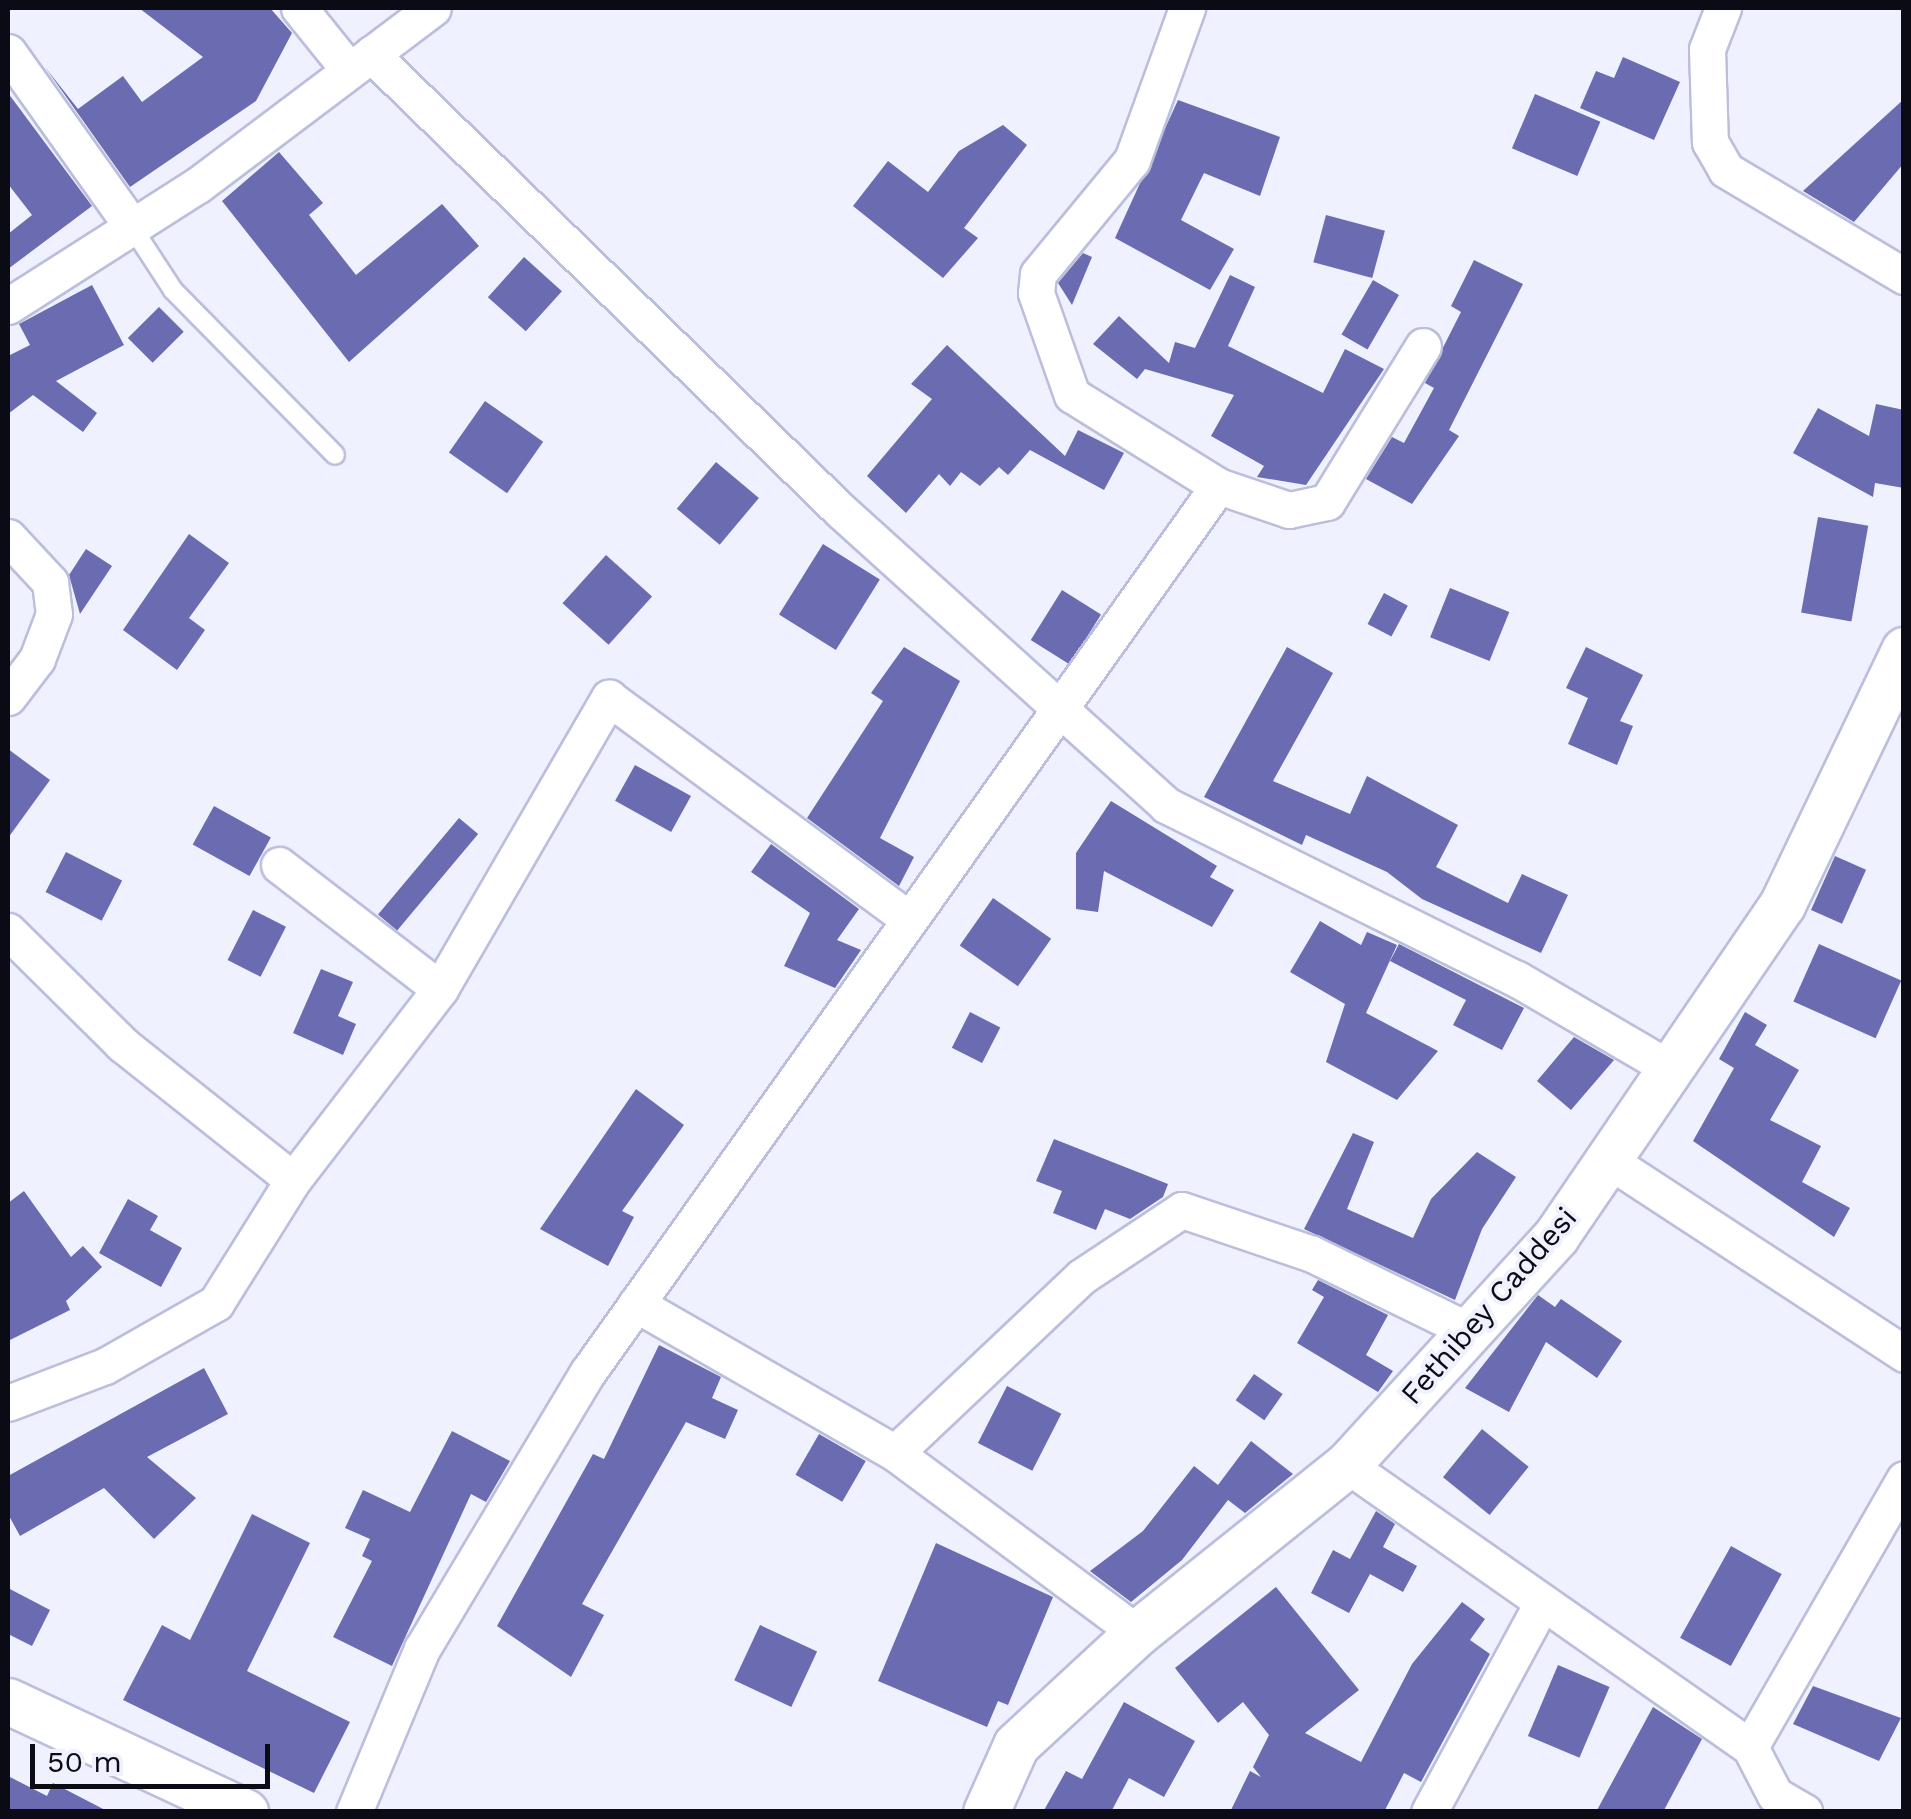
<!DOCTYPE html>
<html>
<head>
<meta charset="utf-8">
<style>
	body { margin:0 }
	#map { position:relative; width:1911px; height:1819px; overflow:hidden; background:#f0f1fe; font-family:"Work Sans",sans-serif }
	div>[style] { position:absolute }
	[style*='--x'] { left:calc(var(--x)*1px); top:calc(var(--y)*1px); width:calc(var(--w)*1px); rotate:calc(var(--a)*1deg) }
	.building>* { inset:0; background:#6a6bb0; transform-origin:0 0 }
	.roads { filter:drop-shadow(2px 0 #bbbedd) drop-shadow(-2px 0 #bbbedd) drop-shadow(0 2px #bbbedd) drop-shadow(0 -2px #bbbedd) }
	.service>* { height:18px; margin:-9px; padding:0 9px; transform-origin:9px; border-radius:9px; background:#fff }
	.minor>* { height:35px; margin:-17.5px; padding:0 17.5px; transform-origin:17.5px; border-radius:17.5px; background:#fff }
	.tertiary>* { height:45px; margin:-22.5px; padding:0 22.5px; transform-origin:22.5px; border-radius:22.5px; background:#fff }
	span { translate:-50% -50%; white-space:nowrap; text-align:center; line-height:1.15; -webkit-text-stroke:8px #f0f1fe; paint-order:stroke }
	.street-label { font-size:30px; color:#0b0b16 }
	.frame { position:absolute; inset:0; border:10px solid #0b0b16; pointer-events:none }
	.scale { position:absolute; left:30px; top:1744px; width:240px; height:45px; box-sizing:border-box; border:5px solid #0b0b16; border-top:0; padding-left:12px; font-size:30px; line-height:35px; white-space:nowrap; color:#0b0b16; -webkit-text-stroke:8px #f0f1fe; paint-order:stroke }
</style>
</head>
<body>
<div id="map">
	<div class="building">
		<i style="clip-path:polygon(139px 8px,270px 8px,292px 33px,256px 101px,130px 187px,45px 67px,78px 109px,123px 76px,142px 102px,203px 57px)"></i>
		<i style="clip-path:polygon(1623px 57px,1680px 82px,1654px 140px,1580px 108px,1596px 71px,1614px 78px)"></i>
		<i style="clip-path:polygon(8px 93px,92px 206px,8px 269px,8px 234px,32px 215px,8px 184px)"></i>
		<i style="left:1535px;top:94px;width:71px;height:59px;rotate:23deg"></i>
		<i style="clip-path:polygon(1904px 99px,1904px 163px,1854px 222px,1803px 191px)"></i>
		<i style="clip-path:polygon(1178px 100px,1280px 137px,1260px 196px,1204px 173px,1181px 220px,1234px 249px,1210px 290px,1115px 238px)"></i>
		<i style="clip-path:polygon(1003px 125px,1027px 145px,964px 228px,978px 238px,943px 278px,853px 206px,888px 161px,928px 192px,959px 151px)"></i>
		<i style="clip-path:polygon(279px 152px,323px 203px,309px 215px,356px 275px,442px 204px,479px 246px,349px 362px,222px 201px)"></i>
		<i style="left:1326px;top:215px;width:61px;height:49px;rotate:15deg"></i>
		<i style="clip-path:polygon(1083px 253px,1092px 257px,1072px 305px,1058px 283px)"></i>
		<i style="left:524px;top:257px;width:51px;height:54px;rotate:42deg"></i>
		<i style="clip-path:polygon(1474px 260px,1523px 284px,1449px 430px,1459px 436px,1412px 504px,1366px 479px,1392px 437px,1404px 443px,1434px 388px,1425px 383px,1461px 312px,1451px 306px)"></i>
		<i style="clip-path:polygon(1230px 275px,1255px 287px,1228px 346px,1323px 393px,1345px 349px,1384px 369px,1306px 485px,1257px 477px,1264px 466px,1211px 436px,1234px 395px,1145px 369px,1137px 379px,1093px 344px,1119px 316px,1169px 363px,1175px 342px,1195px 348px)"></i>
		<i style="left:1373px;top:280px;width:30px;height:63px;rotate:30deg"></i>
		<i style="clip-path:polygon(92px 285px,124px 345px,56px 381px,97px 413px,83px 432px,33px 395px,8px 414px,8px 356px,30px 345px,19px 324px)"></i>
		<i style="left:159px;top:307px;width:35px;height:44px;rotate:45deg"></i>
		<i style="clip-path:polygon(947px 345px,1065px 456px,1078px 430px,1124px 453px,1104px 490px,1030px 450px,1008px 475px,999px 467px,980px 486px,961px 472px,950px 486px,939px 474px,906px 513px,867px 476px,932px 399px,911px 384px)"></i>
		<i style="left:485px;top:401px;width:71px;height:63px;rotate:35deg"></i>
		<i style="clip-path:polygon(1876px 404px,1904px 410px,1904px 488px,1875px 483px,1873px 497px,1793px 453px,1818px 408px,1869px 436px)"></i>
		<i style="left:716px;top:462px;width:56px;height:61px;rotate:40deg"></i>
		<i style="left:1818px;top:517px;width:51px;height:97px;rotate:10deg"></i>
		<i style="clip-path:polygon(189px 534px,229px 563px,189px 618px,205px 630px,177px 670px,123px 630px)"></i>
		<i style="left:823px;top:544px;width:67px;height:83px;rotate:32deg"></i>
		<i style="clip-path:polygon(86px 549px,112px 566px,80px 614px,69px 575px)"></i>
		<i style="left:606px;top:555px;width:62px;height:65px;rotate:42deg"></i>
		<i style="left:1450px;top:588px;width:64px;height:53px;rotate:22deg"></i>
		<i style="left:1062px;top:590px;width:46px;height:59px;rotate:32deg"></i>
		<i style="left:1384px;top:593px;width:27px;height:35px;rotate:28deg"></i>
		<i style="clip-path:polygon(904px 647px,960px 681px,880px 838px,914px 857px,899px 886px,807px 818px,883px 701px,871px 693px)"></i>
		<i style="clip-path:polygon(1287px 647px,1333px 673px,1273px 781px,1350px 814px,1367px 776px,1458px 825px,1436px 867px,1508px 903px,1522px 874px,1568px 895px,1541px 953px,1422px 899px,1387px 872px,1306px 835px,1302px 845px,1204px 797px)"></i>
		<i style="clip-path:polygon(1586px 647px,1643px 675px,1620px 721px,1633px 726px,1617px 765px,1568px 744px,1588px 698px,1566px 688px)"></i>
		<i style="clip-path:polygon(8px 749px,50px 780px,8px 838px)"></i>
		<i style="left:635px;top:765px;width:64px;height:41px;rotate:29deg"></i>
		<i style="clip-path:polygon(1111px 801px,1217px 866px,1210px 877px,1234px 890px,1212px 927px,1104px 871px,1098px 912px,1076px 909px,1076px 853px)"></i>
		<i style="left:214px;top:806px;width:65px;height:44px;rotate:29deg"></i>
		<i style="left:459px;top:818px;width:25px;height:126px;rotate:40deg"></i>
		<i style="clip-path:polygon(771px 844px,859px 909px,837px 940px,861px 950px,835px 988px,784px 966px,810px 913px,751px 872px)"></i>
		<i style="left:66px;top:852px;width:63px;height:45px;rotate:27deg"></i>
		<i style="left:1835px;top:856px;width:34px;height:59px;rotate:24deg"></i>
		<i style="left:993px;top:898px;width:71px;height:58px;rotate:35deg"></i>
		<i style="left:253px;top:910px;width:37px;height:56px;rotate:27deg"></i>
		<i style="clip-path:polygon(1320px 921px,1361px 945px,1367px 932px,1397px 945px,1366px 1013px,1438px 1051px,1397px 1100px,1326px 1062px,1345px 1004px,1290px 972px)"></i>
		<i style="clip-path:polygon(1399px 944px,1524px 1008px,1502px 1050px,1453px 1025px,1466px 1000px,1390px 961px)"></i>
		<i style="left:1819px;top:944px;width:90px;height:63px;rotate:24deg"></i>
		<i style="clip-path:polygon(321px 969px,353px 982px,338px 1016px,356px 1024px,343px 1055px,293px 1033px)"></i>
		<i style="left:970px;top:1012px;width:34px;height:40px;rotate:27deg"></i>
		<i style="clip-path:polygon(1745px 1012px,1767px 1025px,1755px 1045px,1799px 1070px,1770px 1120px,1821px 1146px,1802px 1182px,1850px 1208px,1834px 1237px,1693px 1141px,1734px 1068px,1719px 1059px)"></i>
		<i style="clip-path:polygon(1574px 1037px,1614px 1060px,1571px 1110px,1537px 1081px)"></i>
		<i style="clip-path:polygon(636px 1089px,684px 1125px,622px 1211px,634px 1217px,608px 1266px,540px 1229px)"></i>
		<i style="clip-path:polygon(1353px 1133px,1374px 1142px,1347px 1209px,1413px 1238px,1431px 1199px,1477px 1152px,1516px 1177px,1482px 1229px,1455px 1300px,1304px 1229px)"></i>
		<i style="clip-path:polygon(1054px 1139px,1168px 1184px,1163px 1197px,1130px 1219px,1105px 1209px,1096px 1230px,1053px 1213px,1062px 1191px,1036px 1181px)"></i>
		<i style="clip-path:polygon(24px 1191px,71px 1257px,83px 1246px,102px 1267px,66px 1301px,70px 1310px,8px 1341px,8px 1203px)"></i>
		<i style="clip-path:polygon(128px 1199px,158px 1216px,150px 1230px,182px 1248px,161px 1287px,99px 1253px)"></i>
		<i style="clip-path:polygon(1318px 1280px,1388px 1315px,1366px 1355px,1393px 1371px,1378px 1392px,1297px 1343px,1324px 1297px,1312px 1290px)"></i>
		<i style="clip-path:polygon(1538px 1295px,1555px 1307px,1561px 1299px,1622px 1341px,1597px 1378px,1546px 1342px,1509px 1412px,1465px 1388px)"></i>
		<i style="clip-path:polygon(659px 1345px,721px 1377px,712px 1398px,738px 1410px,725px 1439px,686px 1422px,582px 1604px,604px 1615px,571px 1677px,497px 1626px,593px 1454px,604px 1459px)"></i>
		<i style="clip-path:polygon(204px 1368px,228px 1414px,147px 1457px,196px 1498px,154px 1539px,104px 1488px,20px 1536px,8px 1514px,8px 1476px)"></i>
		<i style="left:1254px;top:1374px;width:35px;height:32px;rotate:35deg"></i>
		<i style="left:1007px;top:1386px;width:61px;height:64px;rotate:27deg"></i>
		<i style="left:1482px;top:1429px;width:60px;height:62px;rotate:39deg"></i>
		<i style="clip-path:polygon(452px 1431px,510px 1461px,486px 1502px,471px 1494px,392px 1666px,333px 1637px,372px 1561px,362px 1556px,370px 1539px,345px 1528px,363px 1490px,410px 1512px)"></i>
		<i style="left:819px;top:1434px;width:54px;height:47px;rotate:30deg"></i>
		<i style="clip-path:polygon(1251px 1441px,1293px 1474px,1245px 1513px,1228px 1500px,1182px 1560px,1131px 1602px,1090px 1571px,1143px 1531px,1194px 1466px,1218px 1485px)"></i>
		<i style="clip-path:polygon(1376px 1511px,1395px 1524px,1383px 1547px,1417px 1566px,1403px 1592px,1370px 1574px,1349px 1613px,1311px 1593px,1333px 1550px,1350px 1559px)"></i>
		<i style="clip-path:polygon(252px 1514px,310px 1543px,247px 1671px,350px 1722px,314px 1793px,123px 1700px,162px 1625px,190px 1640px)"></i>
		<i style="clip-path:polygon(936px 1543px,1053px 1597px,1008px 1705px,998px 1701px,987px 1727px,878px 1681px)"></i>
		<i style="left:1731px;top:1546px;width:58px;height:105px;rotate:29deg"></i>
		<i style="clip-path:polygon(1276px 1587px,1359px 1690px,1305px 1733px,1361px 1762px,1412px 1664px,1462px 1602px,1485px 1619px,1470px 1640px,1490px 1654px,1421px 1782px,1404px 1773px,1384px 1812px,1230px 1812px,1250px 1771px,1261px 1777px,1253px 1767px,1269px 1735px,1243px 1702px,1218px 1723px,1175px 1668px)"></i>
		<i style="clip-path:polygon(8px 1588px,50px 1610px,32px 1646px,8px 1634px)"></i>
		<i style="left:760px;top:1625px;width:63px;height:61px;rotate:25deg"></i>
		<i style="left:1558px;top:1665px;width:56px;height:77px;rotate:23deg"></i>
		<i style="clip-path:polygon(1813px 1686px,1901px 1718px,1879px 1761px,1793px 1724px)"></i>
		<i style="clip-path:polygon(1124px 1702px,1195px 1741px,1164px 1797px,1129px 1778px,1111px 1812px,1043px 1812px,1066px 1771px,1082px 1779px)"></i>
		<i style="clip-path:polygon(1653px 1707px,1702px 1739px,1663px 1812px,1596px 1812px)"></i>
		<i style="clip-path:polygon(8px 1776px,47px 1796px,53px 1783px,109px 1812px,8px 1812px)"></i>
	</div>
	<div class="roads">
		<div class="service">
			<i style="--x:130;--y:224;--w:79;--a:56.9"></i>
			<i style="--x:173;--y:290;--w:231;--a:45.5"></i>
		</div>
		<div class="minor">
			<i style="--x:299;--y:8;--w:80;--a:51.1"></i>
			<i style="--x:1187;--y:8;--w:162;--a:109.9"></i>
			<i style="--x:1132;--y:160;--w:148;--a:129.5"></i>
			<i style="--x:1038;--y:274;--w:19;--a:96"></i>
			<i style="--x:1036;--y:293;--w:108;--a:70.6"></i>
			<i style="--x:1072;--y:395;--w:172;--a:31.9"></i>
			<i style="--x:1218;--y:486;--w:75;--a:18.7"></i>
			<i style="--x:1289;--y:510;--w:39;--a:-12"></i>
			<i style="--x:1327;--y:502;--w:183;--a:-58.4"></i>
			<i style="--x:1723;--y:8;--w:44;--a:111.3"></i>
			<i style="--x:1707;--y:49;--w:93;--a:88.2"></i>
			<i style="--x:1710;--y:142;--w:32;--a:60"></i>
			<i style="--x:1726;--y:170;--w:207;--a:30.8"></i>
			<i style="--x:8;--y:52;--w:209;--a:54.6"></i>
			<i style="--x:371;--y:54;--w:656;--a:44.2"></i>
			<i style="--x:841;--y:511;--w:438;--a:42.1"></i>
			<i style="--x:1166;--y:805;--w:392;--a:26.4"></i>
			<i style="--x:1517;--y:979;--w:178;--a:30.3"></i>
			<i style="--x:8;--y:306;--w:225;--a:-32.5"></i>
			<i style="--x:198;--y:185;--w:294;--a:-37"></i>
			<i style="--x:8;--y:537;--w:62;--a:47"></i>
			<i style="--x:50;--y:582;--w:32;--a:83"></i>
			<i style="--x:54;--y:614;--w:48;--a:110.7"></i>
			<i style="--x:37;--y:659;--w:48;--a:127.3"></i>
			<i style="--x:279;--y:865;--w:203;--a:37.6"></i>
			<i style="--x:8;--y:931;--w:161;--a:44.7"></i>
			<i style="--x:122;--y:1044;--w:218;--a:38.5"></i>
			<i style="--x:1608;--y:1160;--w:354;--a:33.2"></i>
			<i style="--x:636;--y:1304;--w:299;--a:29.9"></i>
			<i style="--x:895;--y:1453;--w:302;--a:36.6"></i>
			<i style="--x:8;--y:1403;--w:104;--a:-20.9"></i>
			<i style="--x:105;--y:1366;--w:128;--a:-29.6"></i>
			<i style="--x:216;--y:1303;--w:145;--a:-58"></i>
			<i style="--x:293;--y:1180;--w:241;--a:-52.4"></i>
			<i style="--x:440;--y:989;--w:337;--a:-59.9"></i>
			<i style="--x:609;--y:698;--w:369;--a:36.4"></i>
			<i style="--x:895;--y:1453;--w:256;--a:-43.4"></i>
			<i style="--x:1081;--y:1277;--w:121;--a:-33.6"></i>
			<i style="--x:1182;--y:1210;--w:137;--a:18.7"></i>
			<i style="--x:1312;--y:1254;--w:178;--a:26"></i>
			<i style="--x:1347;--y:1465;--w:492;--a:35"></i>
			<i style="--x:1750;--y:1747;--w:54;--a:62.5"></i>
			<i style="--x:1775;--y:1795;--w:34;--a:30"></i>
			<i style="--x:1750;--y:1747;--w:309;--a:-60.1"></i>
			<i style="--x:354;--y:1812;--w:177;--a:-67.4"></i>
			<i style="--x:422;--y:1649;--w:323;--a:-59.1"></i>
			<i style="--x:588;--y:1372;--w:1087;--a:-54.58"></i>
			<i style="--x:1429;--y:1812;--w:235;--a:-61.6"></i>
		</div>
		<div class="tertiary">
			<i style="--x:8;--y:1701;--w:262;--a:25.1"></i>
			<i style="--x:986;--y:1812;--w:73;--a:-65.9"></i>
			<i style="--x:1016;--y:1745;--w:165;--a:-42.8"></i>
			<i style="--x:1137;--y:1633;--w:269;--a:-38.7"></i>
			<i style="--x:1347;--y:1465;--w:310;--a:-47.6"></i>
			<i style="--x:1556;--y:1236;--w:401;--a:-55.7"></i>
			<i style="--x:1782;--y:905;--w:283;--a:-64.4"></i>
		</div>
	</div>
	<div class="street-label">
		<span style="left:1489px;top:1306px;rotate:-49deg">Fethibey Caddesi</span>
	</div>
	<div class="frame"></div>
	<div class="scale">50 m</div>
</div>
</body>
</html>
